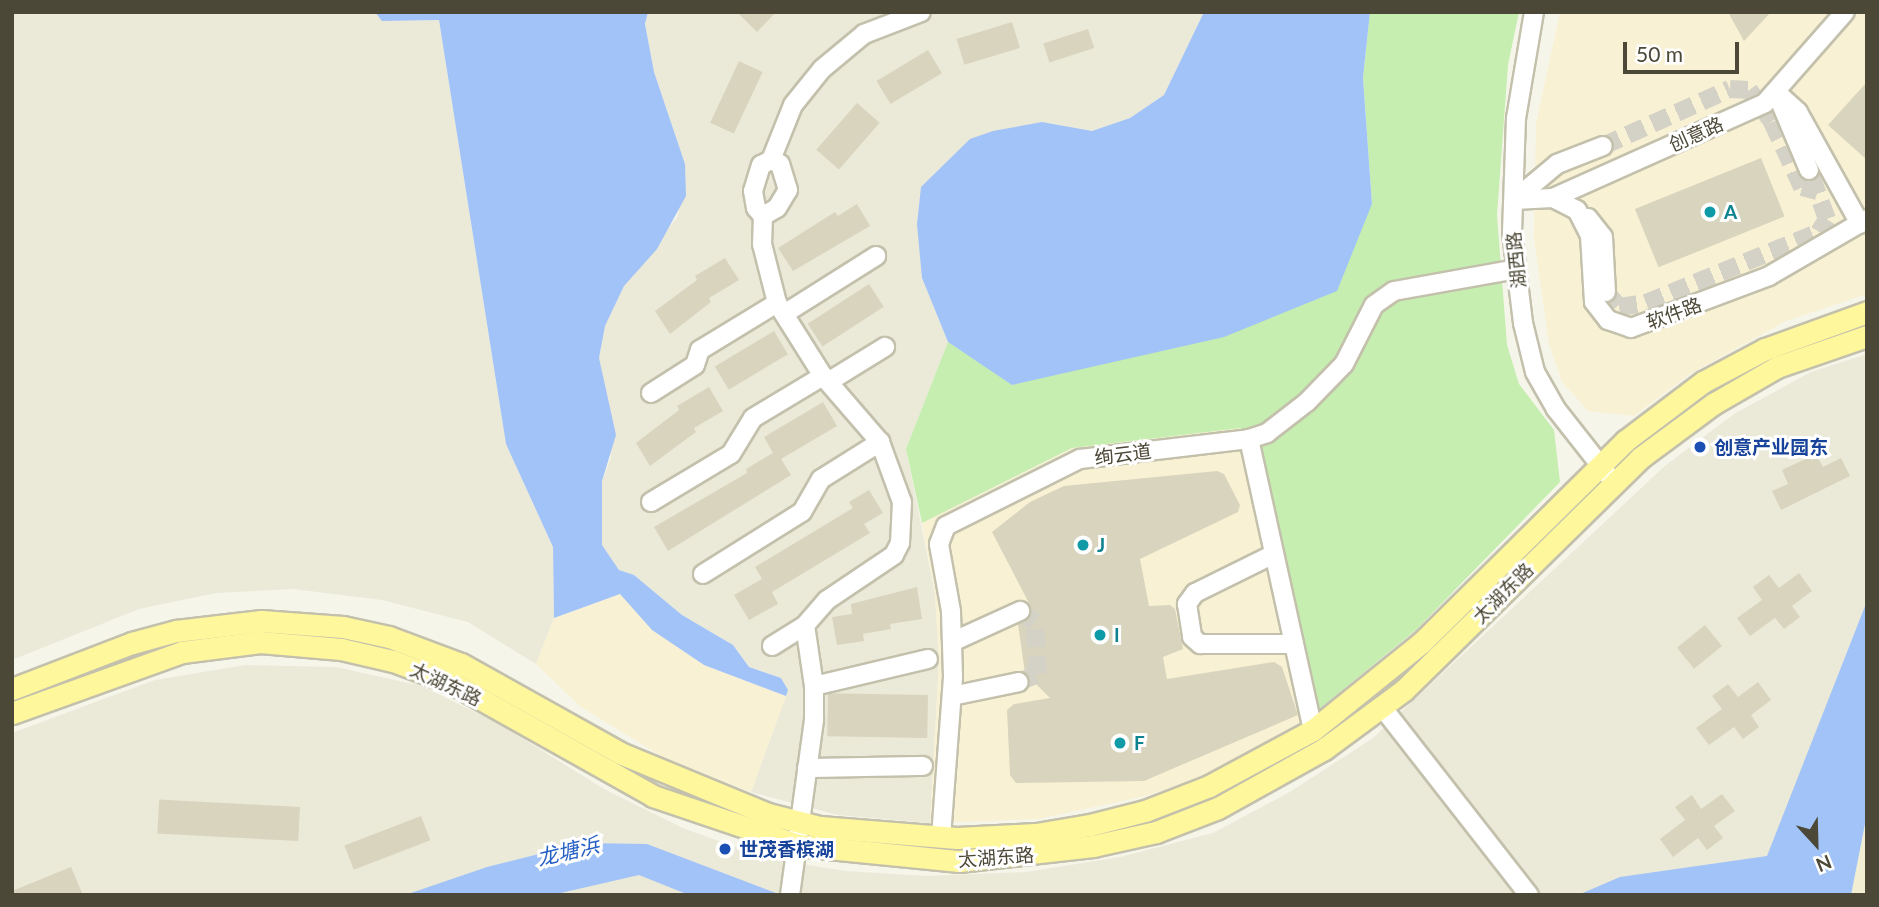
<!DOCTYPE html>
<html>
<head>
<meta charset="utf-8">
<style>
	body { margin:0 }
	#map { position:relative; width:1879px; height:907px; overflow:hidden; background:#f6f5ea; font-family:Lato,"Noto Sans SC",sans-serif }
	div>[style] { position:absolute }
	[style*='--x'] { left:calc(var(--x)*1px); top:calc(var(--y)*1px); width:calc(var(--w)*1px); rotate:calc(var(--a)*1deg) }
	.residential>* { inset:0; background:#ebe9d8 }
	.commercial>* { inset:0; background:#f9f1d4 }
	.education>* { inset:0; background:#f1eed3 }
	.green>* { inset:0; background:#c5eeb0 }
	.water>* { inset:0; background:#a2c3f8 }
	.building>* { inset:0; background:#d9d4be; transform-origin:0 0 }
	.minor-tunnel>* { height:18px; margin-top:-9px; transform-origin:0; background:repeating-linear-gradient(90deg,#d4d2c6 0 18px,transparent 0 27px) }
	.roads { filter:drop-shadow(2px 0 #c3c0ac) drop-shadow(-2px 0 #c3c0ac) drop-shadow(0 2px #c3c0ac) drop-shadow(0 -2px #c3c0ac) }
	.minor>* { height:18px; margin:-9px; padding:0 9px; transform-origin:9px; border-radius:9px; background:#fff }
	.major>* { height:21px; margin:-10.5px; padding:0 10.5px; transform-origin:10.5px; border-radius:10.5px; background:#fff79b }
	.dots>* { width:19px; height:19px; translate:-50% -50%; box-sizing:border-box; border:4px solid #fff; border-radius:50% }
	span { translate:-50% -50%; white-space:nowrap; text-align:center; line-height:1.15; -webkit-text-stroke:6px #fff; paint-order:stroke }
	.street-label { font-size:19px; color:#4c4837 }
	.culture-label { font-size:19px; color:#0d838f; font-weight:700 }
	.left { translate:0 -50%; text-align:left }
	.transit-label { font-size:19px; color:#164399; font-weight:700 }
	.water-label { font-size:21px; color:#245fc4; font-style:italic }
	.frame { position:absolute; inset:0; border:14px solid #4c4837; pointer-events:none }
	.north { position:absolute; left:1781px; top:809px; width:70px; height:70px; -webkit-text-stroke:5px #fff; paint-order:stroke; rotate:158deg; font-size:19px; font-weight:700; line-height:28px; text-align:center; color:#4c4837 }
	.north::after { content:''; display:block; margin:auto; width:24px; height:32px; background:#4c4837; clip-path:polygon(50% 0,100% 100%,50% 72%,0 100%) }
	.scale { position:absolute; left:1623px; top:42px; width:116px; height:32px; box-sizing:border-box; border:4px solid #4c4837; border-top:0; padding-left:9px; font-size:21px; line-height:24px; white-space:nowrap; color:#4c4837; -webkit-text-stroke:5px #fff; paint-order:stroke }
</style>
</head>
<body>
<div id="map">
	<div class="residential">
		<i style="clip-path:polygon(12px 12px,375px 12px,383px 21px,439px 20px,506px 444px,553px 547px,554px 618px,536px 664px,468px 622px,382px 600px,293px 589px,216px 593px,139px 609px,12px 660px)"></i>
		<i style="clip-path:polygon(648px 12px,1204px 12px,1164px 95px,1130px 118px,1092px 131px,1042px 122px,970px 139px,922px 278px,948px 342px,906px 449px,935px 594px,939px 662px,930px 823px,838px 815px,751px 792px,788px 690px,781px 678px,749px 667px,733px 645px,682px 615px,634px 575px,619px 570px,602px 545px,602px 481px,611px 457px,599px 358px,605px 326px,624px 286px,678px 216px,685px 164px,654px 72px,645px 24px)"></i>
		<i style="clip-path:polygon(1867px 354px,1867px 601px,1753px 895px,12px 895px,12px 733px,155px 680px,245px 665px,336px 667px,422px 686px,501px 725px,604px 789px,685px 829px,770px 859px,845px 871px,927px 876px,1026px 872px,1120px 857px,1213px 833px,1290px 792px,1373px 738px,1666px 465px,1734px 414px,1811px 372px)"></i>
	</div>
	<div class="commercial">
		<i style="clip-path:polygon(1560px 12px,1867px 12px,1867px 294px,1786px 321px,1690px 374px,1634px 416px,1588px 411px,1562px 382px,1549px 344px,1534px 239px,1536px 123px)"></i>
		<i style="clip-path:polygon(1241px 428px,1307px 719px,1211px 773px,1150px 795px,1038px 819px,930px 823px,939px 662px,935px 594px,922px 523px,1072px 448px)"></i>
		<i style="clip-path:polygon(620px 594px,652px 630px,704px 665px,786px 696px,751px 792px,666px 759px,581px 707px,536px 664px,554px 618px)"></i>
	</div>
	<div class="education">
		<i style="clip-path:polygon(1867px 814px,1867px 895px,1851px 895px,1866px 817px)"></i>
	</div>
	<div class="green">
		<i style="clip-path:polygon(1370px 12px,1519px 12px,1508px 65px,1497px 215px,1507px 345px,1519px 384px,1554px 430px,1560px 482px,1417px 629px,1307px 719px,1241px 428px,1072px 448px,922px 523px,906px 449px,948px 342px,1013px 385px,1372px 204px,1363px 78px)"></i>
	</div>
	<div class="water">
		<i style="clip-path:polygon(375px 12px,648px 12px,645px 24px,654px 72px,685px 164px,686px 196px,657px 249px,624px 286px,605px 326px,599px 358px,616px 435px,602px 481px,602px 545px,619px 570px,634px 575px,682px 615px,733px 645px,749px 667px,781px 678px,788px 690px,786px 696px,704px 665px,652px 630px,620px 594px,554px 618px,553px 547px,506px 444px,439px 20px,382px 21px)"></i>
		<i style="clip-path:polygon(1204px 12px,1370px 12px,1363px 78px,1372px 204px,1337px 291px,1224px 337px,1012px 385px,948px 342px,922px 278px,917px 224px,921px 187px,970px 139px,993px 131px,1042px 122px,1092px 131px,1130px 118px,1164px 95px)"></i>
		<i style="clip-path:polygon(1867px 601px,1867px 814px,1851px 895px,1578px 895px,1620px 877px,1767px 856px)"></i>
		<i style="clip-path:polygon(583px 843px,647px 844px,781px 895px,689px 895px,639px 875px,552px 895px,405px 895px,487px 867px)"></i>
	</div>
	<div class="building">
		<i style="clip-path:polygon(737px 12px,776px 12px,757px 32px)"></i>
		<i style="clip-path:polygon(1728px 12px,1771px 12px,1744px 41px)"></i>
		<i style="left:1012px;top:22px;width:27px;height:58px;rotate:73deg"></i>
		<i style="left:1088px;top:29px;width:20px;height:47px;rotate:72deg"></i>
		<i style="left:928px;top:50px;width:27px;height:60px;rotate:59deg"></i>
		<i style="left:739px;top:61px;width:26px;height:68px;rotate:25deg"></i>
		<i style="clip-path:polygon(1867px 82px,1867px 160px,1828px 125px)"></i>
		<i style="left:857px;top:103px;width:30px;height:62px;rotate:41deg"></i>
		<i style="left:1761px;top:158px;width:63px;height:136px;rotate:68deg"></i>
		<i style="clip-path:polygon(857px 204px,870px 226px,793px 271px,778px 248px,835px 212px,838px 216px)"></i>
		<i style="clip-path:polygon(725px 258px,739px 280px,709px 298px,711px 302px,670px 334px,655px 311px,697px 280px,695px 276px)"></i>
		<i style="left:869px;top:284px;width:27px;height:73px;rotate:57deg"></i>
		<i style="left:774px;top:331px;width:27px;height:69px;rotate:59deg"></i>
		<i style="clip-path:polygon(709px 387px,723px 411px,694px 428px,696px 432px,650px 466px,636px 443px,679px 410px,677px 406px)"></i>
		<i style="clip-path:polygon(823px 402px,837px 426px,781px 459px,791px 475px,668px 551px,654px 527px,747px 473px,746px 469px,773px 453px,764px 437px)"></i>
		<i style="clip-path:polygon(1816px 454px,1823px 467px,1841px 458px,1850px 476px,1781px 510px,1772px 491px,1788px 484px,1782px 470px)"></i>
		<i style="clip-path:polygon(1217px 471px,1224px 474px,1240px 505px,1238px 512px,1140px 559px,1149px 606px,1170px 605px,1175px 609px,1183px 649px,1163px 657px,1167px 679px,1274px 662px,1282px 667px,1298px 715px,1144px 781px,1016px 783px,1010px 775px,1007px 710px,1014px 704px,1050px 698px,1025px 673px,1018px 624px,1029px 618px,1031px 607px,992px 532px,1030px 502px,1064px 486px)"></i>
		<i style="clip-path:polygon(869px 490px,883px 513px,864px 524px,870px 533px,772px 592px,778px 604px,749px 620px,734px 595px,762px 579px,755px 567px,853px 508px,849px 502px)"></i>
		<i style="clip-path:polygon(1799px 573px,1812px 591px,1792px 606px,1800px 617px,1784px 629px,1775px 618px,1750px 636px,1737px 618px,1762px 600px,1753px 587px,1769px 575px,1779px 588px)"></i>
		<i style="clip-path:polygon(917px 587px,922px 619px,890px 624px,891px 629px,863px 634px,864px 641px,837px 645px,832px 617px,852px 614px,851px 604px)"></i>
		<i style="left:1705px;top:625px;width:27px;height:36px;rotate:51deg"></i>
		<i style="clip-path:polygon(1758px 682px,1771px 700px,1751px 715px,1759px 727px,1743px 739px,1734px 727px,1709px 745px,1696px 728px,1722px 709px,1712px 696px,1728px 684px,1738px 697px)"></i>
		<i style="left:928px;top:695px;width:43px;height:100px;rotate:91deg"></i>
		<i style="clip-path:polygon(1722px 794px,1735px 811px,1714px 826px,1723px 838px,1707px 850px,1698px 838px,1673px 857px,1660px 839px,1685px 820px,1675px 807px,1692px 795px,1701px 809px)"></i>
		<i style="left:300px;top:807px;width:34px;height:141px;rotate:93deg"></i>
		<i style="left:421px;top:816px;width:26px;height:82px;rotate:69deg"></i>
		<i style="clip-path:polygon(71px 867px,83px 895px,12px 895px,12px 891px)"></i>
	</div>
	<div class="minor-tunnel">
		<i style="--x:1603;--y:146;--w:139;--a:-24.2"></i>
		<i style="--x:1730;--y:89;--w:19;--a:3"></i>
		<i style="--x:1749;--y:90;--w:39;--a:54"></i>
		<i style="--x:1772;--y:122;--w:72;--a:65.2"></i>
		<i style="--x:1802;--y:187;--w:16;--a:15"></i>
		<i style="--x:1606;--y:292;--w:20;--a:49"></i>
		<i style="--x:1619;--y:307;--w:27;--a:-8"></i>
		<i style="--x:1646;--y:303;--w:187;--a:-22.3"></i>
		<i style="--x:1819;--y:232;--w:15;--a:-58"></i>
		<i style="--x:1827;--y:219;--w:52;--a:-110.2"></i>
		<i style="--x:1019;--y:682;--w:21;--a:-23"></i>
		<i style="--x:1038;--y:674;--w:52;--a:-93.3"></i>
		<i style="--x:1035;--y:622;--w:19;--a:-144"></i>
	</div>
	<div class="roads">
		<div class="minor">
			<i style="--x:1534;--y:12;--w:108;--a:99.6"></i>
			<i style="--x:1516;--y:118;--w:115;--a:92"></i>
			<i style="--x:1512;--y:233;--w:91;--a:83"></i>
			<i style="--x:1523;--y:323;--w:50;--a:76.2"></i>
			<i style="--x:1535;--y:372;--w:43;--a:60.4"></i>
			<i style="--x:1556;--y:409;--w:84;--a:51.8"></i>
			<i style="--x:1777;--y:93;--w:28;--a:42"></i>
			<i style="--x:1798;--y:112;--w:128;--a:61"></i>
			<i style="--x:1779;--y:99;--w:77;--a:67.1"></i>
			<i style="--x:771;--y:160;--w:59;--a:-68.2"></i>
			<i style="--x:793;--y:105;--w:46;--a:-51.1"></i>
			<i style="--x:822;--y:69;--w:55;--a:-39.8"></i>
			<i style="--x:864;--y:34;--w:61;--a:-21.1"></i>
			<i style="--x:1553;--y:198;--w:27;--a:27"></i>
			<i style="--x:1577;--y:210;--w:29;--a:63"></i>
			<i style="--x:1590;--y:236;--w:66;--a:86.5"></i>
			<i style="--x:1594;--y:302;--w:23;--a:52"></i>
			<i style="--x:1608;--y:320;--w:24;--a:19"></i>
			<i style="--x:1631;--y:328;--w:147;--a:-20.6"></i>
			<i style="--x:1769;--y:276;--w:113;--a:-30.2"></i>
			<i style="--x:1514;--y:200;--w:39;--a:-3"></i>
			<i style="--x:1553;--y:198;--w:232;--a:-24.1"></i>
			<i style="--x:1765;--y:103;--w:121;--a:-48.7"></i>
			<i style="--x:1514;--y:200;--w:56;--a:-39.9"></i>
			<i style="--x:1557;--y:164;--w:49;--a:-21.4"></i>
			<i style="--x:763;--y:216;--w:16;--a:-30"></i>
			<i style="--x:777;--y:208;--w:21;--a:-59"></i>
			<i style="--x:788;--y:190;--w:27;--a:-107"></i>
			<i style="--x:780;--y:164;--w:10;--a:-156"></i>
			<i style="--x:771;--y:160;--w:11;--a:153"></i>
			<i style="--x:761;--y:165;--w:27;--a:107"></i>
			<i style="--x:753;--y:191;--w:17;--a:80"></i>
			<i style="--x:756;--y:208;--w:11;--a:49"></i>
			<i style="--x:763;--y:216;--w:28;--a:92"></i>
			<i style="--x:762;--y:244;--w:61;--a:75.7"></i>
			<i style="--x:777;--y:303;--w:86;--a:57.8"></i>
			<i style="--x:823;--y:376;--w:87;--a:49.2"></i>
			<i style="--x:880;--y:442;--w:64;--a:69.9"></i>
			<i style="--x:902;--y:502;--w:41;--a:92.8"></i>
			<i style="--x:900;--y:543;--w:13;--a:117"></i>
			<i style="--x:894;--y:555;--w:81;--a:146.1"></i>
			<i style="--x:827;--y:600;--w:33;--a:131"></i>
			<i style="--x:805;--y:625;--w:62;--a:81.6"></i>
			<i style="--x:814;--y:686;--w:34;--a:90"></i>
			<i style="--x:814;--y:720;--w:177;--a:97.8"></i>
			<i style="--x:1588;--y:218;--w:24;--a:52"></i>
			<i style="--x:1603;--y:237;--w:55;--a:86.9"></i>
			<i style="--x:784;--y:314;--w:109;--a:-32.2"></i>
			<i style="--x:828;--y:382;--w:67;--a:-31.6"></i>
			<i style="--x:651;--y:393;--w:52;--a:-32.5"></i>
			<i style="--x:695;--y:365;--w:16;--a:-72"></i>
			<i style="--x:700;--y:350;--w:90;--a:-31.4"></i>
			<i style="--x:1249;--y:439;--w:298;--a:77.6"></i>
			<i style="--x:651;--y:502;--w:93;--a:-31"></i>
			<i style="--x:731;--y:454;--w:42;--a:-58.6"></i>
			<i style="--x:753;--y:418;--w:82;--a:-31"></i>
			<i style="--x:1274;--y:554;--w:88;--a:153.7"></i>
			<i style="--x:1195;--y:593;--w:14;--a:126"></i>
			<i style="--x:1187;--y:604;--w:33;--a:81"></i>
			<i style="--x:1192;--y:637;--w:11;--a:41"></i>
			<i style="--x:1200;--y:644;--w:94;--a:0"></i>
			<i style="--x:703;--y:574;--w:117;--a:-32.1"></i>
			<i style="--x:802;--y:512;--w:38;--a:-60"></i>
			<i style="--x:821;--y:479;--w:70;--a:-32.1"></i>
			<i style="--x:952;--y:642;--w:75;--a:-24.5"></i>
			<i style="--x:772;--y:646;--w:39;--a:-32"></i>
			<i style="--x:814;--y:686;--w:117;--a:-13.3"></i>
			<i style="--x:952;--y:696;--w:68;--a:-11.8"></i>
			<i style="--x:1382;--y:707;--w:239;--a:52"></i>
			<i style="--x:807;--y:768;--w:116;--a:-1"></i>
			<i style="--x:941;--y:837;--w:161;--a:-85.7"></i>
			<i style="--x:953;--y:676;--w:65;--a:-91.8"></i>
			<i style="--x:951;--y:611;--w:68;--a:-100.2"></i>
			<i style="--x:939;--y:544;--w:19;--a:-69"></i>
			<i style="--x:946;--y:526;--w:150;--a:-26.6"></i>
			<i style="--x:1080;--y:459;--w:170;--a:-6.7"></i>
			<i style="--x:1249;--y:439;--w:19;--a:-18"></i>
			<i style="--x:1267;--y:433;--w:51;--a:-37.8"></i>
			<i style="--x:1307;--y:402;--w:53;--a:-45.8"></i>
			<i style="--x:1344;--y:364;--w:66;--a:-63"></i>
			<i style="--x:1374;--y:305;--w:24;--a:-35"></i>
			<i style="--x:1394;--y:291;--w:124;--a:-10.2"></i>
		</div>
		<div class="major">
			<i style="--x:12;--y:689;--w:129;--a:-21"></i>
			<i style="--x:132;--y:643;--w:46;--a:-15.3"></i>
			<i style="--x:176;--y:631;--w:86;--a:-6.7"></i>
			<i style="--x:261;--y:621;--w:82;--a:4.2"></i>
			<i style="--x:343;--y:627;--w:47;--a:12.3"></i>
			<i style="--x:389;--y:637;--w:77;--a:20.6"></i>
			<i style="--x:461;--y:664;--w:182;--a:29.2"></i>
			<i style="--x:620;--y:753;--w:160;--a:22.4"></i>
			<i style="--x:768;--y:814;--w:54;--a:14"></i>
			<i style="--x:820;--y:827;--w:137;--a:4.6"></i>
			<i style="--x:957;--y:838;--w:79;--a:-2.9"></i>
			<i style="--x:1036;--y:834;--w:55;--a:-9.5"></i>
			<i style="--x:1090;--y:825;--w:57;--a:-14.3"></i>
			<i style="--x:1145;--y:811;--w:69;--a:-21.3"></i>
			<i style="--x:1209;--y:786;--w:118;--a:-28.3"></i>
			<i style="--x:1313;--y:730;--w:140;--a:-38.9"></i>
			<i style="--x:1422;--y:642;--w:286;--a:-44.7"></i>
			<i style="--x:1625;--y:441;--w:98;--a:-37.1"></i>
			<i style="--x:1703;--y:382;--w:70;--a:-28"></i>
			<i style="--x:1765;--y:349;--w:109;--a:-19.9"></i>
			<i style="--x:12;--y:713;--w:181;--a:-19.7"></i>
			<i style="--x:182;--y:652;--w:79;--a:-7.3"></i>
			<i style="--x:260;--y:642;--w:81;--a:4.9"></i>
			<i style="--x:341;--y:649;--w:53;--a:13"></i>
			<i style="--x:393;--y:661;--w:63;--a:20.4"></i>
			<i style="--x:452;--y:683;--w:231;--a:29.3"></i>
			<i style="--x:653;--y:796;--w:153;--a:18.7"></i>
			<i style="--x:798;--y:845;--w:162;--a:5.7"></i>
			<i style="--x:959;--y:861;--w:135;--a:-6.4"></i>
			<i style="--x:1093;--y:846;--w:65;--a:-12.5"></i>
			<i style="--x:1156;--y:832;--w:66;--a:-21.2"></i>
			<i style="--x:1218;--y:808;--w:121;--a:-29.1"></i>
			<i style="--x:1324;--y:749;--w:99;--a:-36.4"></i>
			<i style="--x:1404;--y:690;--w:331;--a:-44.5"></i>
			<i style="--x:1640;--y:458;--w:91;--a:-36.5"></i>
			<i style="--x:1713;--y:404;--w:74;--a:-30"></i>
			<i style="--x:1777;--y:367;--w:95;--a:-19"></i>
		</div>
	</div>
	<div class="dots">
		<i style="left:1710px;top:212px;background:#0f9aa8"></i>
		<i style="left:1700px;top:447px;background:#1a4fb4"></i>
		<i style="left:1083px;top:545px;background:#0f9aa8"></i>
		<i style="left:1100px;top:635px;background:#0f9aa8"></i>
		<i style="left:1120px;top:743px;background:#0f9aa8"></i>
		<i style="left:725px;top:849px;background:#1a4fb4"></i>
	</div>
	<div class="street-label">
		<span style="left:1696px;top:134px;rotate:-24deg">创意路</span>
		<span style="left:1516px;top:260px;rotate:-96deg">湖西路</span>
		<span style="left:1674px;top:313px;rotate:-20deg">软件路</span>
		<span style="left:1123px;top:454px;rotate:-7deg">绚云道</span>
		<span style="left:1503px;top:593px;rotate:-45deg">太湖东路</span>
		<span style="left:446px;top:684px;rotate:25deg">太湖东路</span>
		<span style="left:996px;top:857px;rotate:-4deg">太湖东路</span>
	</div>
	<div class="culture-label">
		<span class="left" style="left:1724px;top:212px">A</span>
		<span class="left" style="left:1097px;top:545px">J</span>
		<span class="left" style="left:1114px;top:635px">I</span>
		<span class="left" style="left:1134px;top:743px">F</span>
	</div>
	<div class="transit-label">
		<span class="left" style="left:1714px;top:447px">创意产业园东</span>
		<span class="left" style="left:739px;top:849px">世茂香槟湖</span>
	</div>
	<div class="water-label">
		<span style="left:568px;top:851px;rotate:-13deg">龙塘浜</span>
	</div>
	<div class="frame"></div>
	<div class="north">N</div>
	<div class="scale">50 m</div>
</div>
</body>
</html>
